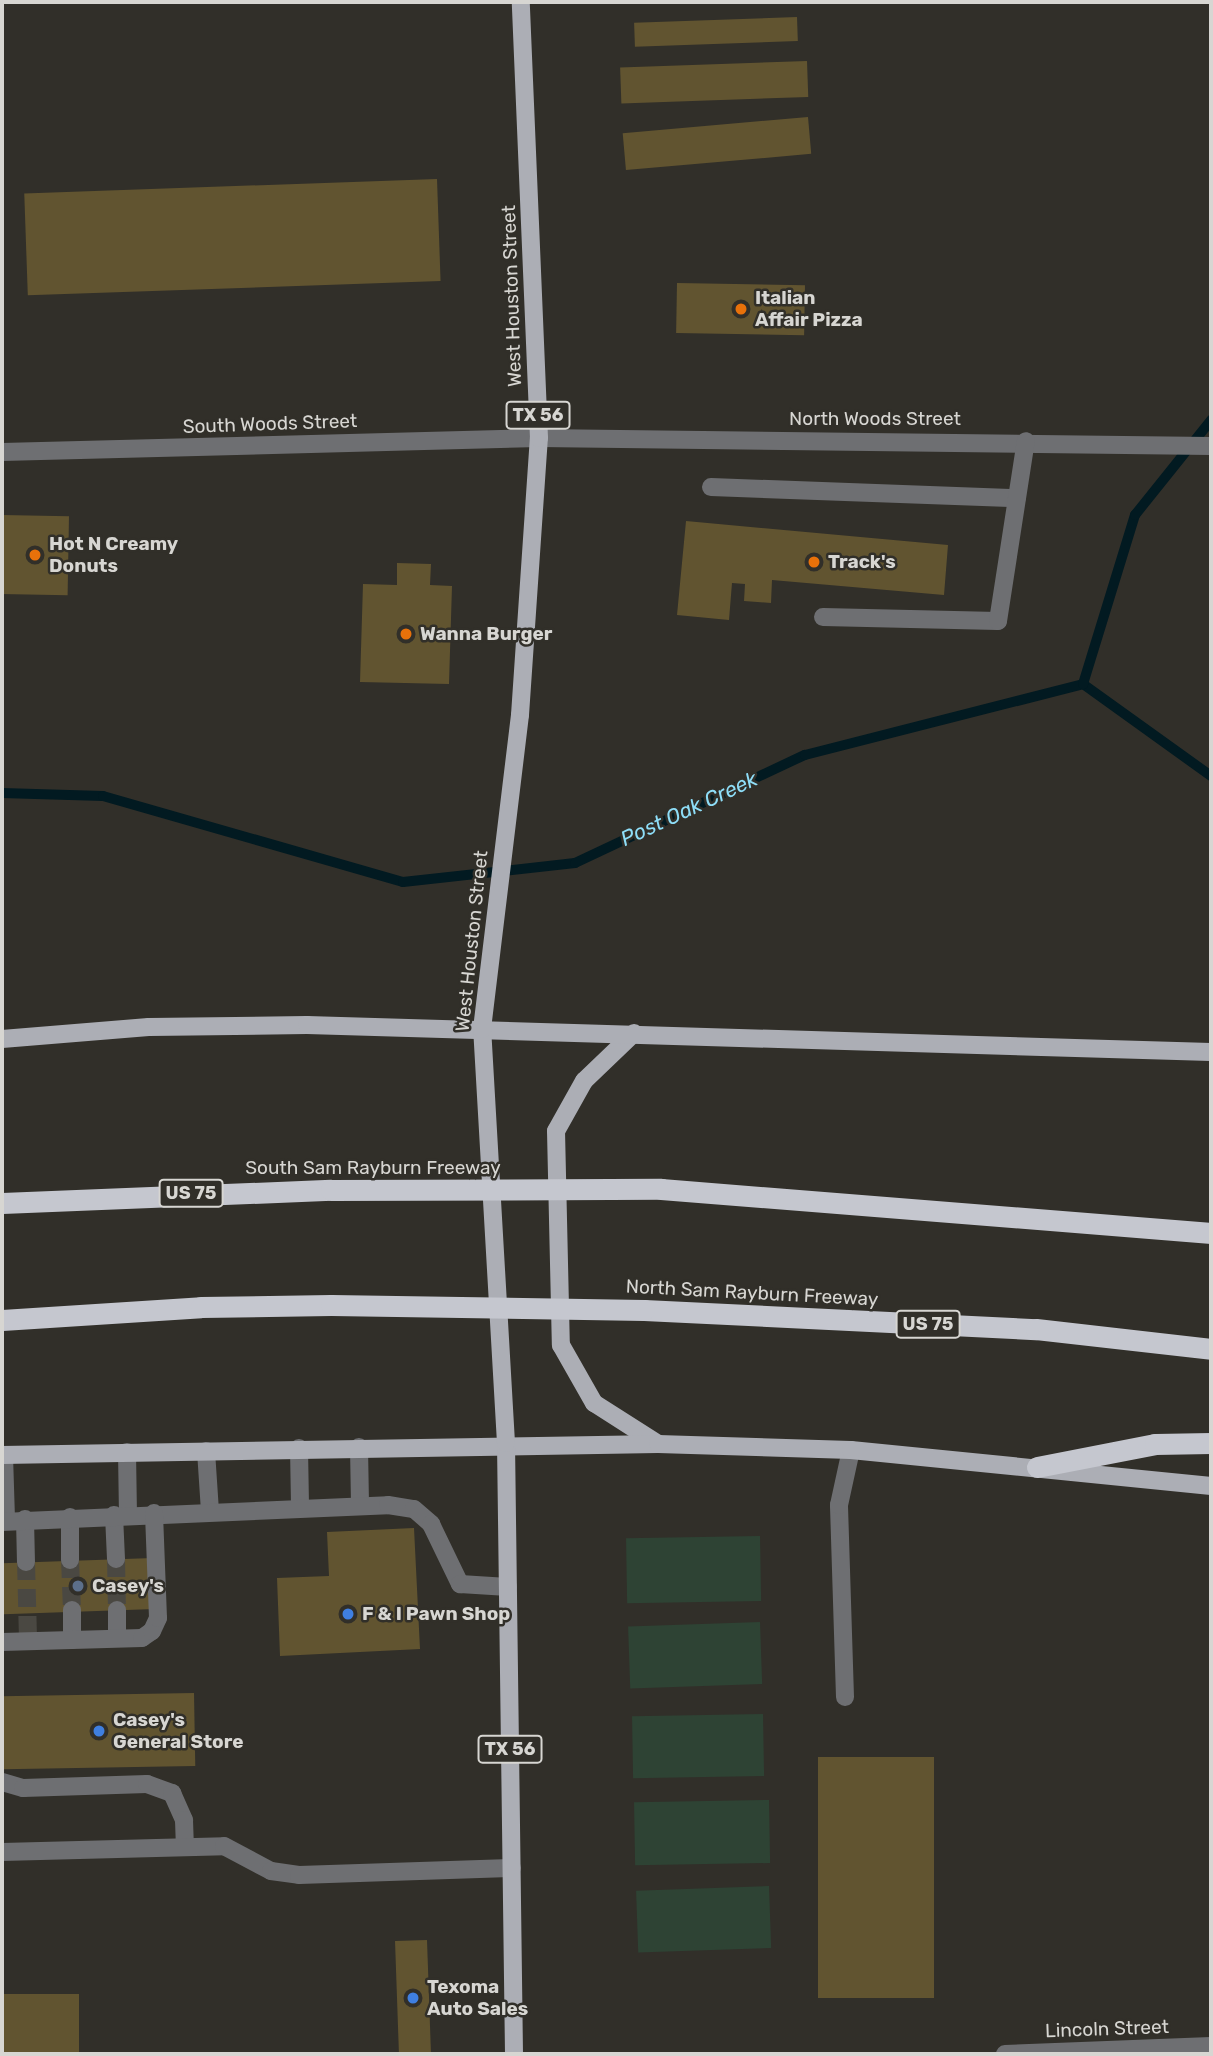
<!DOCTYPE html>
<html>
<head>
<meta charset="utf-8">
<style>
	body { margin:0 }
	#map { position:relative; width:1213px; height:2056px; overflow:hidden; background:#312f29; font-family:Rubik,sans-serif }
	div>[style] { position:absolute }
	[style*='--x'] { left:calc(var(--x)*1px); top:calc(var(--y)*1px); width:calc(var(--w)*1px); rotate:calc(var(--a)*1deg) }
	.green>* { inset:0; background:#2e4334; transform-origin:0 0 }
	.stream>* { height:10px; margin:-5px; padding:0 5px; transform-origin:5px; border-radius:5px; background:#021a21 }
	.building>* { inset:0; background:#615430; transform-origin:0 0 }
	.minor-tunnel>* { height:18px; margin-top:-9px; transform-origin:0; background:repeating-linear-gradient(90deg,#4a4842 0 18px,transparent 0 27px) }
	.minor>* { height:18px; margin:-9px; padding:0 9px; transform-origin:9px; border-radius:9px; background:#6e6f72 }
	.major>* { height:18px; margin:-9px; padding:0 9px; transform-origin:9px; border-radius:9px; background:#acaeb5 }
	.highway>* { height:21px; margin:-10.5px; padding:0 10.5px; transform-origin:10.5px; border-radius:10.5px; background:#c5c7cf }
	.highway-bridge>* { height:21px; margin:-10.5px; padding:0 10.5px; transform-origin:10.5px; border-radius:10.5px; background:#c5c7cf }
	.dots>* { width:19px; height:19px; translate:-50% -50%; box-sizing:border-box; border:4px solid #312f29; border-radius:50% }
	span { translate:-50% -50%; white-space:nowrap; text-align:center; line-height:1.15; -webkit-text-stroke:5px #312f29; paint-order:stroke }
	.shield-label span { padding:2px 5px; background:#312f29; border:2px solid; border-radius:5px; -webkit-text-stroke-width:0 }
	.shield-label { font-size:18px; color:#d7d6d2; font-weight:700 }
	.street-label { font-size:19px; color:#d7d6d2 }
	.poi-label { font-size:19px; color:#d7d6d2; font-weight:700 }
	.left { translate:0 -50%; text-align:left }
	.water-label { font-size:21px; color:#8edef8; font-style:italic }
	.frame { position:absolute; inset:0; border:4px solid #d7d6d2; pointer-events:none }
</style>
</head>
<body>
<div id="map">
	<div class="green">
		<i style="left:760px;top:1536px;width:65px;height:134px;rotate:89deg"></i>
		<i style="left:760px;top:1622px;width:62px;height:132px;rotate:88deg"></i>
		<i style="left:763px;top:1714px;width:62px;height:131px;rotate:89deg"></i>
		<i style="left:769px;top:1800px;width:63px;height:135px;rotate:89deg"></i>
		<i style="left:769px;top:1886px;width:62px;height:133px;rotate:88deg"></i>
	</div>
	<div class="stream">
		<i style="--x:1083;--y:684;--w:158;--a:35.7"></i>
		<i style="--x:2;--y:793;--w:101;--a:1.7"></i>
		<i style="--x:103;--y:796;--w:312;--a:16"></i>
		<i style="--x:403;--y:882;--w:173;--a:-6.3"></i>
		<i style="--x:575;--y:863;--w:254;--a:-25.2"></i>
		<i style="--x:805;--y:755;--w:287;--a:-14.3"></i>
		<i style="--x:1083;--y:684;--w:177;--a:-72.9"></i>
		<i style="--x:1135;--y:515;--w:122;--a:-51.3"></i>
	</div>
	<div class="building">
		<i style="left:797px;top:17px;width:24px;height:163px;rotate:88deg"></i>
		<i style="left:807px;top:61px;width:36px;height:187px;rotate:88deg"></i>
		<i style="left:808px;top:117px;width:37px;height:186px;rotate:85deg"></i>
		<i style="left:437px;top:179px;width:102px;height:413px;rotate:88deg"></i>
		<i style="left:677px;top:283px;width:128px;height:50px;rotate:1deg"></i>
		<i style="left:2px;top:515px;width:67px;height:79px;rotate:1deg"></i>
		<i style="clip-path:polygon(686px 521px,948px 545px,944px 595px,772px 580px,771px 603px,744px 601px,745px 584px,732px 583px,729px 620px,677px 615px)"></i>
		<i style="clip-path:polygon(397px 563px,431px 564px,430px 585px,452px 586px,449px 684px,360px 682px,363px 584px,397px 585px)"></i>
		<i style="clip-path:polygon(414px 1528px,420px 1649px,280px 1656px,277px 1578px,329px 1576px,327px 1532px)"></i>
		<i style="left:153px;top:1558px;width:51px;height:151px;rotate:88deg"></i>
		<i style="left:194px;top:1693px;width:73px;height:192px;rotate:89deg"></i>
		<i style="left:818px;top:1757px;width:116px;height:241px"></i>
		<i style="left:427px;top:1940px;width:114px;height:32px;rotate:88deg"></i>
		<i style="left:2px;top:1994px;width:77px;height:60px"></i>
	</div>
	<div class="minor-tunnel">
		<i style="--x:116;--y:1559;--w:51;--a:88.9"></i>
		<i style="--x:70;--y:1560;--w:50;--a:87.7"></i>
		<i style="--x:26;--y:1562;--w:79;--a:88.5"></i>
	</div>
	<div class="minor">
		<i style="--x:2;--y:452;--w:537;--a:-1.49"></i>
		<i style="--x:539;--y:438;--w:672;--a:0.68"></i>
		<i style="--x:711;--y:487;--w:306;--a:2.1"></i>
		<i style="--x:823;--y:617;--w:175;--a:1.3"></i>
		<i style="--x:998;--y:621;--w:182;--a:-81.2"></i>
		<i style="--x:359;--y:1447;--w:59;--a:89"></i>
		<i style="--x:299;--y:1448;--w:60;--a:89"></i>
		<i style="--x:206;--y:1451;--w:61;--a:86.2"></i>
		<i style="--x:127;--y:1452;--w:63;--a:89.1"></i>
		<i style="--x:4;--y:1455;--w:65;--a:88.2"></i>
		<i style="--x:114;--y:1515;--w:44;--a:87.4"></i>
		<i style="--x:70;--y:1517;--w:43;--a:90"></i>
		<i style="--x:25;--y:1519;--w:43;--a:88.7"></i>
		<i style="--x:2;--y:1522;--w:386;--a:-2.5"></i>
		<i style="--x:388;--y:1505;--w:26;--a:9"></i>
		<i style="--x:414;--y:1509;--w:23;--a:41"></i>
		<i style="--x:431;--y:1524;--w:67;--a:64.2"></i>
		<i style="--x:460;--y:1584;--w:48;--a:3.6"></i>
		<i style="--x:72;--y:1610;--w:30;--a:90"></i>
		<i style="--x:117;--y:1610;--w:28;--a:90"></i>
		<i style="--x:2;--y:1642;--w:140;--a:-1.6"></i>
		<i style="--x:142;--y:1638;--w:12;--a:-35"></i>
		<i style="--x:152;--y:1631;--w:14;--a:-65"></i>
		<i style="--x:158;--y:1618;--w:105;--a:-92.2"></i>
		<i style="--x:845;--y:1697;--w:192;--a:-91.8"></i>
		<i style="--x:839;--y:1505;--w:56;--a:-77.7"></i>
		<i style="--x:2;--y:1782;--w:22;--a:16"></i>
		<i style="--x:23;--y:1788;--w:124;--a:-1.8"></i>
		<i style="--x:147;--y:1784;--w:27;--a:20"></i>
		<i style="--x:172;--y:1793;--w:30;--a:66"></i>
		<i style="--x:184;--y:1820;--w:27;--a:88"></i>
		<i style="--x:2;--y:1852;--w:222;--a:-1.5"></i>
		<i style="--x:224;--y:1846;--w:53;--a:28"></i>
		<i style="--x:271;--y:1871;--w:28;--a:8"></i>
		<i style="--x:299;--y:1875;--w:213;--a:-1.9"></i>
		<i style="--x:1005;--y:2054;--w:206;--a:-2.2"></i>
	</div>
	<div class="major">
		<i style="--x:634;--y:1033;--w:69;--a:136.2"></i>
		<i style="--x:584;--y:1081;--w:57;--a:119.2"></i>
		<i style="--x:556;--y:1131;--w:214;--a:88.7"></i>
		<i style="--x:561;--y:1345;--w:67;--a:60.4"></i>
		<i style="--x:594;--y:1403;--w:76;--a:32.6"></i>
		<i style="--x:2;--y:1039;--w:147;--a:-4.7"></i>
		<i style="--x:149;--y:1027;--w:158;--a:-0.7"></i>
		<i style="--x:307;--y:1025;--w:904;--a:1.71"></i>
		<i style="--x:2;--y:1455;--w:656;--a:-0.96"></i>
		<i style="--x:658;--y:1444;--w:193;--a:1.8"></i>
		<i style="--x:851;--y:1450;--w:362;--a:5.7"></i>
		<i style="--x:514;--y:2054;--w:611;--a:-90.75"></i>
		<i style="--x:506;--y:1443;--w:415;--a:-93.3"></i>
		<i style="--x:482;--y:1029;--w:316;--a:-83.1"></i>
		<i style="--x:520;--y:715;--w:278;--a:-86.1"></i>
		<i style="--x:539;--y:438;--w:436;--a:-92.4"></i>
	</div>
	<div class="highway">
		<i style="--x:661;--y:1189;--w:552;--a:4.57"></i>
		<i style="--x:2;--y:1203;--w:329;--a:-2.3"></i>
		<i style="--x:644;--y:1310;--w:392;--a:2.8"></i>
		<i style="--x:1036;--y:1329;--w:176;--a:6.5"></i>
		<i style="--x:2;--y:1320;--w:199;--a:-3.7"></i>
		<i style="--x:201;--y:1307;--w:130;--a:-0.9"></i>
		<i style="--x:1037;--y:1467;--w:120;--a:-11"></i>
		<i style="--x:1155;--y:1444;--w:56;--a:-1"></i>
	</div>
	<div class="highway-bridge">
		<i style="--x:331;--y:1190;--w:330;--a:-0.2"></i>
		<i style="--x:331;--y:1305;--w:313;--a:0.9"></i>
	</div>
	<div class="dots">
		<i style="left:741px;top:309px;background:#e8710a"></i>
		<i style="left:35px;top:555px;background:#e8710a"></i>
		<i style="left:814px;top:562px;background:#e8710a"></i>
		<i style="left:406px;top:634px;background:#e8710a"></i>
		<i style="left:78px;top:1586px;background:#5c6f8a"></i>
		<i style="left:348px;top:1614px;background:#3f7fe0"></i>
		<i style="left:99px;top:1731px;background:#3f7fe0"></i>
		<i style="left:413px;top:1998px;background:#3f7fe0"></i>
	</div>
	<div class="shield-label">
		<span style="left:538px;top:415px">TX 56</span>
		<span style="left:191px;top:1193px">US 75</span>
		<span style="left:928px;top:1324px">US 75</span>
		<span style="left:510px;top:1749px">TX 56</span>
	</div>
	<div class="street-label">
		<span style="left:512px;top:296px;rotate:-92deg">West Houston Street</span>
		<span style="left:875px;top:419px">North Woods Street</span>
		<span style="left:270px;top:424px;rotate:-2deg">South Woods Street</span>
		<span style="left:472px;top:941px;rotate:-84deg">West Houston Street</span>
		<span style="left:373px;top:1168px">South Sam Rayburn Freeway</span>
		<span style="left:752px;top:1293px;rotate:3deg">North Sam Rayburn Freeway</span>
		<span style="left:1107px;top:2029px;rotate:-2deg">Lincoln Street</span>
	</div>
	<div class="poi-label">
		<span class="left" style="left:755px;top:309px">Italian<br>Affair Pizza</span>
		<span class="left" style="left:49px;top:555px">Hot N Creamy<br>Donuts</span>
		<span class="left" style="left:828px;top:562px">Track's</span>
		<span class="left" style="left:420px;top:634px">Wanna Burger</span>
		<span class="left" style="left:92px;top:1586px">Casey's</span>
		<span class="left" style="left:362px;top:1614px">F &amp; I Pawn Shop</span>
		<span class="left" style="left:113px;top:1731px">Casey's<br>General Store</span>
		<span class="left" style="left:427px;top:1998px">Texoma<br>Auto Sales</span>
	</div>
	<div class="water-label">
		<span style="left:689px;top:809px;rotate:-25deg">Post Oak Creek</span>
	</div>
	<div class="frame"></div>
</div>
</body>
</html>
